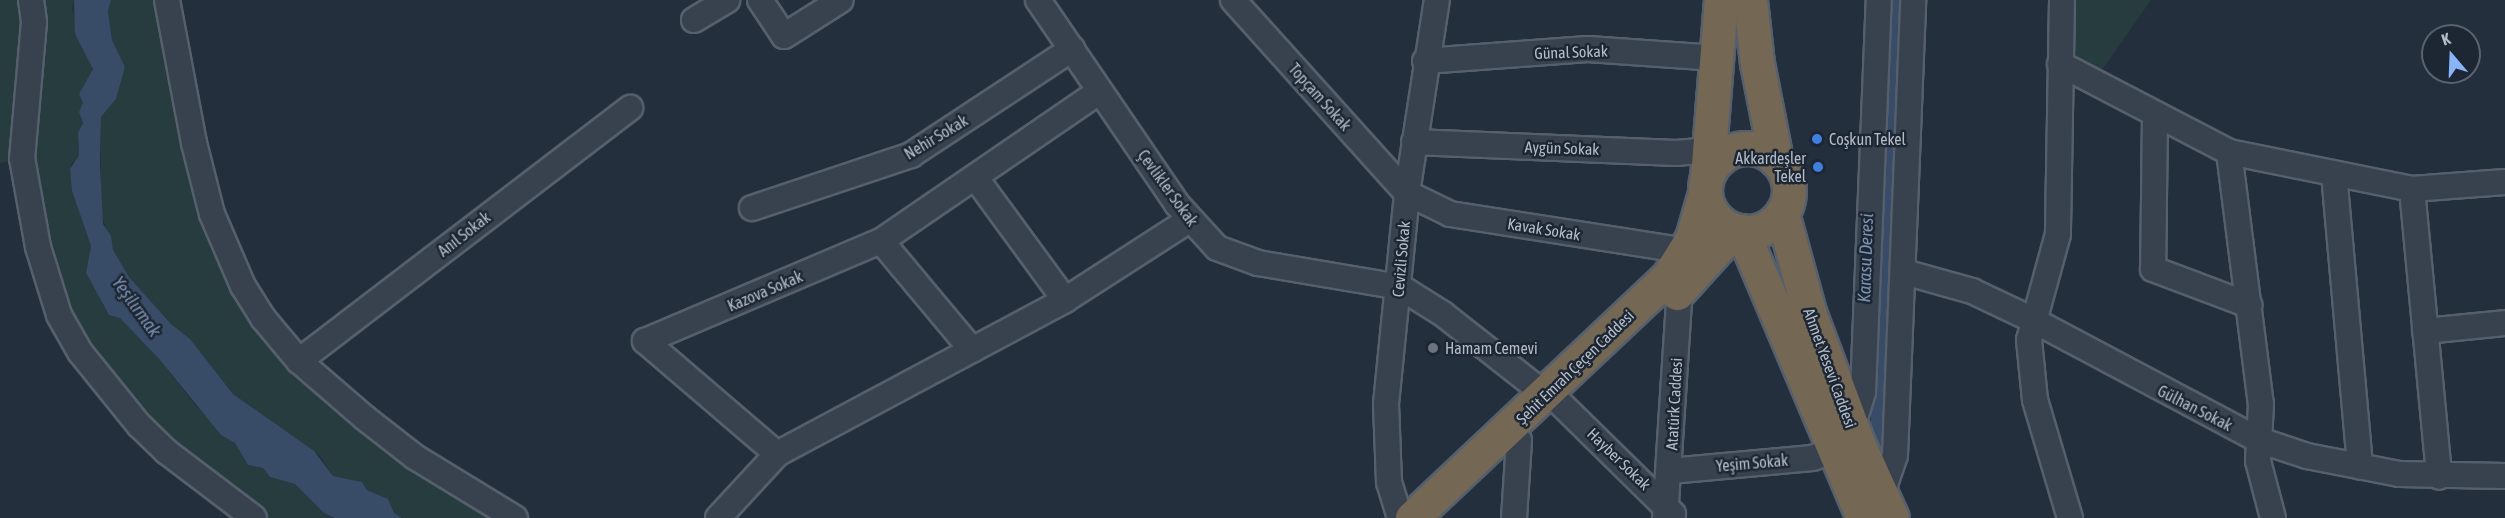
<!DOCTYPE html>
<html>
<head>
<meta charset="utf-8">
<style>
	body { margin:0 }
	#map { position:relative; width:2505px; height:518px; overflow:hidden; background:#242f3e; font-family:"Asap Condensed",sans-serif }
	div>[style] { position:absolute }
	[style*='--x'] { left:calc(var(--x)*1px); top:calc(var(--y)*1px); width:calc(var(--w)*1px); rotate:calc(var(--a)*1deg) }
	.green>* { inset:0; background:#263c3f }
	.water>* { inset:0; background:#394c67 }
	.canal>* { height:16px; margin:-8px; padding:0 8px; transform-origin:8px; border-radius:8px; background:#394c67 }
	.roads { filter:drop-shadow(2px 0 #565f6c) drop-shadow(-2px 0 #565f6c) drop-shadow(0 2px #565f6c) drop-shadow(0 -2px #565f6c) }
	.minor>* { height:24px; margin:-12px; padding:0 12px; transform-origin:12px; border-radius:12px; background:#38414e }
	.highway>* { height:33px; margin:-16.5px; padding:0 16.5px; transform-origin:16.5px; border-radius:16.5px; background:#746855 }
	.highway>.ring { margin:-16.5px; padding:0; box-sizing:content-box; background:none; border:33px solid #746855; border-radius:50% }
	.dots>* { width:16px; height:16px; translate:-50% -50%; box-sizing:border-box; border:3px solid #1d2633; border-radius:50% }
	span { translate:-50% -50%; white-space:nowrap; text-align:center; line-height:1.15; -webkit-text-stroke:5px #1d2633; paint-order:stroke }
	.street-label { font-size:16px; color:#b4bcc9 }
	.poi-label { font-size:16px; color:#b4bcc9 }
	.left { translate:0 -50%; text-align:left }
	.right { translate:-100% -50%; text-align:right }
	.water-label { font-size:18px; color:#7c92b1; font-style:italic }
	.north { position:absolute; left:2421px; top:24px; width:60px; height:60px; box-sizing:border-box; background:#1d2633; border:2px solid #59626f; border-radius:50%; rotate:341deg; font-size:16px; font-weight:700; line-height:24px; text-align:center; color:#b4bcc9 }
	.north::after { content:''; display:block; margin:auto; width:21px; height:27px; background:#8ab4f8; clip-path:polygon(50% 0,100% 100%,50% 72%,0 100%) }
</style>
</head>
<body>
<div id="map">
	<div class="green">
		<i style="clip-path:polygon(0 0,74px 0,72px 9px,93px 69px,79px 94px,84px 103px,79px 112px,83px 123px,78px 139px,79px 155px,71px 165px,72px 191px,91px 246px,86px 273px,107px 312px,120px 318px,160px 360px,196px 406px,235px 443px,248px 465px,263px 468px,270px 477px,295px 484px,324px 513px,335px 518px,254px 518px,220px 495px,80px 352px,21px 159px,0 163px)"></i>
		<i style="clip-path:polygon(111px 0,167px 0,212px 214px,299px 361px,515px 518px,402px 518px,394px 513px,388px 499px,367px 490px,362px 482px,333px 476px,320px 456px,233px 394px,190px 339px,171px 324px,129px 277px,112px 250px,101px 212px,101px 117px,116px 99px,125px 67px,112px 40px,108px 11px)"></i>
		<i style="clip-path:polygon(2062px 0,2151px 0,2093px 83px,2060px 64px)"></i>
	</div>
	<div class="water">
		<i style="clip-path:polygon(74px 0,111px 0,108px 11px,112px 40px,125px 67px,116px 99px,101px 117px,100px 164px,103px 224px,111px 236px,113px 250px,129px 277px,171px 324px,190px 339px,233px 394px,314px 451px,333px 476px,362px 482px,367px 490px,388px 499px,394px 513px,402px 518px,335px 518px,324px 513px,295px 484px,270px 477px,263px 468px,248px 465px,235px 443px,221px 435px,160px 360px,120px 318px,109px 315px,86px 273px,91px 246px,72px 191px,70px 169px,79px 155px,78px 133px,83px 123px,79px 112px,83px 103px,79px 94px,93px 69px,75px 34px)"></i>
	</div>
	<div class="canal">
		<i style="--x:1877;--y:469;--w:469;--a:-87.9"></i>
	</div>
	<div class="roads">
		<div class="minor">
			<i style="--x:31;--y:0;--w:22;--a:82"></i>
			<i style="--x:34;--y:22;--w:137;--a:95"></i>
			<i style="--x:22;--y:158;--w:90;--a:79.8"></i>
			<i style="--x:38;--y:247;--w:71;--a:72.8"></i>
			<i style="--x:59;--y:315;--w:43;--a:60.4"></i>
			<i style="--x:80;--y:352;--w:94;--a:51.1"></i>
			<i style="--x:139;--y:425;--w:39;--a:44"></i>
			<i style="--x:167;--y:452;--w:109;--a:37.2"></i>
			<i style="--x:167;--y:0;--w:146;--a:79.3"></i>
			<i style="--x:194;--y:143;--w:73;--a:75.8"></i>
			<i style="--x:212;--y:214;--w:78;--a:66.7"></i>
			<i style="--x:243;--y:286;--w:38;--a:58"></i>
			<i style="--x:263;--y:318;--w:56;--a:50.1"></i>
			<i style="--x:299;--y:361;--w:87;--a:40.8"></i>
			<i style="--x:365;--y:418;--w:63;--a:38"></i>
			<i style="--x:415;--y:457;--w:117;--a:31.4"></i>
			<i style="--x:760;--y:0;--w:43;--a:56.3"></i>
			<i style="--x:784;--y:36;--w:67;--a:-32.3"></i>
			<i style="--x:1038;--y:0;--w:247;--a:55.7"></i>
			<i style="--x:1177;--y:204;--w:59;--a:47.7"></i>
			<i style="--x:1217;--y:248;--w:44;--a:20.1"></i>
			<i style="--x:1258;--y:263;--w:144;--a:9.6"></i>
			<i style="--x:1400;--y:287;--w:51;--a:32.1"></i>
			<i style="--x:1443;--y:314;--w:131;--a:38.2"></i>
			<i style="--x:1233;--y:0;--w:260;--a:48"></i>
			<i style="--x:1407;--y:193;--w:48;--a:26"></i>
			<i style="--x:1450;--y:214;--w:239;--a:8.9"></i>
			<i style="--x:2062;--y:0;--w:234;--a:91"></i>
			<i style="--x:2058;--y:234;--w:110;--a:105.3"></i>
			<i style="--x:2029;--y:340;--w:60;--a:84.3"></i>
			<i style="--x:2035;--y:400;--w:123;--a:73.5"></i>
			<i style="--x:694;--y:20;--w:39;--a:-31"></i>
			<i style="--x:1425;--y:61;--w:163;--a:-4.2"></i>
			<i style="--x:1588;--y:49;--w:129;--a:4"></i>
			<i style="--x:2060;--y:64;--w:191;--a:27.5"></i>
			<i style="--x:2229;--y:152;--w:187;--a:11.4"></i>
			<i style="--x:2412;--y:189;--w:93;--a:-4.3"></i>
			<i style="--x:2155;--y:116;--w:153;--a:90.7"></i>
			<i style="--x:2153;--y:269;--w:103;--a:20.6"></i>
			<i style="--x:1414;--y:142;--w:262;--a:2.4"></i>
			<i style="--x:1676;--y:153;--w:33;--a:-5"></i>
			<i style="--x:2229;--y:152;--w:254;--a:82.8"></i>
			<i style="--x:2261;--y:404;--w:57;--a:93"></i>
			<i style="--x:2258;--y:461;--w:59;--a:75.3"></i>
			<i style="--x:2334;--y:174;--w:294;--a:84.9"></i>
			<i style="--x:975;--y:177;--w:152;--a:53.8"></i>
			<i style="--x:2412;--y:189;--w:289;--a:84.6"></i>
			<i style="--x:752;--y:208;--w:168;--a:-18.4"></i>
			<i style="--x:911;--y:155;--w:193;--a:-33.4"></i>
			<i style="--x:881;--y:241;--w:142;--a:50.1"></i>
			<i style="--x:1904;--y:272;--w:71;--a:15.6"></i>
			<i style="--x:1972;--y:291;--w:68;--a:25.4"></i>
			<i style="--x:2033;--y:320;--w:256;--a:28"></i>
			<i style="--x:2259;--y:440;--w:51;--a:18.4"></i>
			<i style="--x:2307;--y:456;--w:94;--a:11.1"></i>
			<i style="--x:2399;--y:474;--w:106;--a:1.1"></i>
			<i style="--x:2425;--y:331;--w:80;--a:-5.7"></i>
			<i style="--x:299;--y:361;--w:417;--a:-37.4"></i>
			<i style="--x:1559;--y:402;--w:160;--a:44.5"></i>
			<i style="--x:1852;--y:428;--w:38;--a:-73"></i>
			<i style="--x:1863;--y:392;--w:392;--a:-87.7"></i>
			<i style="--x:777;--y:454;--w:327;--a:-28.1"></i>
			<i style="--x:1065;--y:300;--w:148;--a:-32.8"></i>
			<i style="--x:1670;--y:471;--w:143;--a:-5.2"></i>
			<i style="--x:1812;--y:458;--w:22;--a:-18"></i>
			<i style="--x:1881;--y:496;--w:43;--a:-71.1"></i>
			<i style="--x:1895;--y:455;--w:455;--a:-87.7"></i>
			<i style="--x:718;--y:518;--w:87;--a:-47.3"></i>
			<i style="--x:777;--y:454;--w:174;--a:-139.4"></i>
			<i style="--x:645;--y:341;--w:256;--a:-23"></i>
			<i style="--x:881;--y:241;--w:265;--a:-34.4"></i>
			<i style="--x:1400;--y:518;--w:38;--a:-107"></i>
			<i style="--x:1389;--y:482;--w:78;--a:-92.2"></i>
			<i style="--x:1386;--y:404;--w:212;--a:-84.3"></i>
			<i style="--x:1407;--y:193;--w:195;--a:-81.2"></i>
			<i style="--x:1514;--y:518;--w:78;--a:-86.3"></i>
			<i style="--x:1665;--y:518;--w:229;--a:-86.3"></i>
		</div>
		<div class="highway">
			<i style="--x:1750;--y:0;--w:63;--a:83.7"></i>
			<i style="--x:1757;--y:63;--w:99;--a:78.9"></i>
			<i class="ring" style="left:1705px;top:148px;width:51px;height:51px"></i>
			<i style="--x:1707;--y:177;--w:178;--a:-85.5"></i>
			<i style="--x:1782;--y:213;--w:103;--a:74.7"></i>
			<i style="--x:1809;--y:312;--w:140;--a:69.5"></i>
			<i style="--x:1858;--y:443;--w:82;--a:65.6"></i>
			<i style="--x:1742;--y:231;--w:311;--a:67.1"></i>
			<i style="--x:1677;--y:293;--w:85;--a:-47.9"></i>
			<i style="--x:1412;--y:518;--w:352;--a:-43.3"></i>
			<i style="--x:1668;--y:277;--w:46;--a:-58.4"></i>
			<i style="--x:1692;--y:238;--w:47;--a:-73.9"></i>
		</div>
	</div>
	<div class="dots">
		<i style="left:1817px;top:139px;background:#3f7fe0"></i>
		<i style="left:1818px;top:167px;background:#3f7fe0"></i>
		<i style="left:1433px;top:348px;background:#6b7280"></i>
	</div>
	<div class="street-label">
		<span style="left:1571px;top:52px;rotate:-2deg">Günal Sokak</span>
		<span style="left:1320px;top:97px;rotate:48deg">Topçam Sokak</span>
		<span style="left:936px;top:137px;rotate:-31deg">Nehir Sokak</span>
		<span style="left:1562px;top:148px;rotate:2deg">Aygün Sokak</span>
		<span style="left:1168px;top:188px;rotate:54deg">Çevlikler Sokak</span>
		<span style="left:1544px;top:229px;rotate:9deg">Kavak Sokak</span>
		<span style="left:464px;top:234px;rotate:-38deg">Anıl Sokak</span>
		<span style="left:1401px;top:259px;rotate:-85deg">Cevizli Sokak</span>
		<span style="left:765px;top:291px;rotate:-23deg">Kazova Sokak</span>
		<span style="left:1575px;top:367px;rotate:-44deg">Şehit Emrah Çeçen Caddesi</span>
		<span style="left:1830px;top:368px;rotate:70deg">Ahmet Yesevi Caddesi</span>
		<span style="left:1674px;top:404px;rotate:-87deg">Atatürk Caddesi</span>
		<span style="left:2195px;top:408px;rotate:27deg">Gülhan Sokak</span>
		<span style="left:1619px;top:459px;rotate:44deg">Hayber Sokak</span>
		<span style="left:1752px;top:463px;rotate:-5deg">Yeşim Sokak</span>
	</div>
	<div class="poi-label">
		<span class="left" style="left:1829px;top:139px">Coşkun Tekel</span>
		<span class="right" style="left:1806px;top:167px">Akkardeşler<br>Tekel</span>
		<span class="left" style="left:1445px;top:348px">Hamam Cemevi</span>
	</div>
	<div class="water-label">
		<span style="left:1866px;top:258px;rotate:-88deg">Karasu Deresi</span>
		<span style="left:136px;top:307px;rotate:54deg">Yeşilırmak</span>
	</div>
	<div class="north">K</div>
</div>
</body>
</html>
